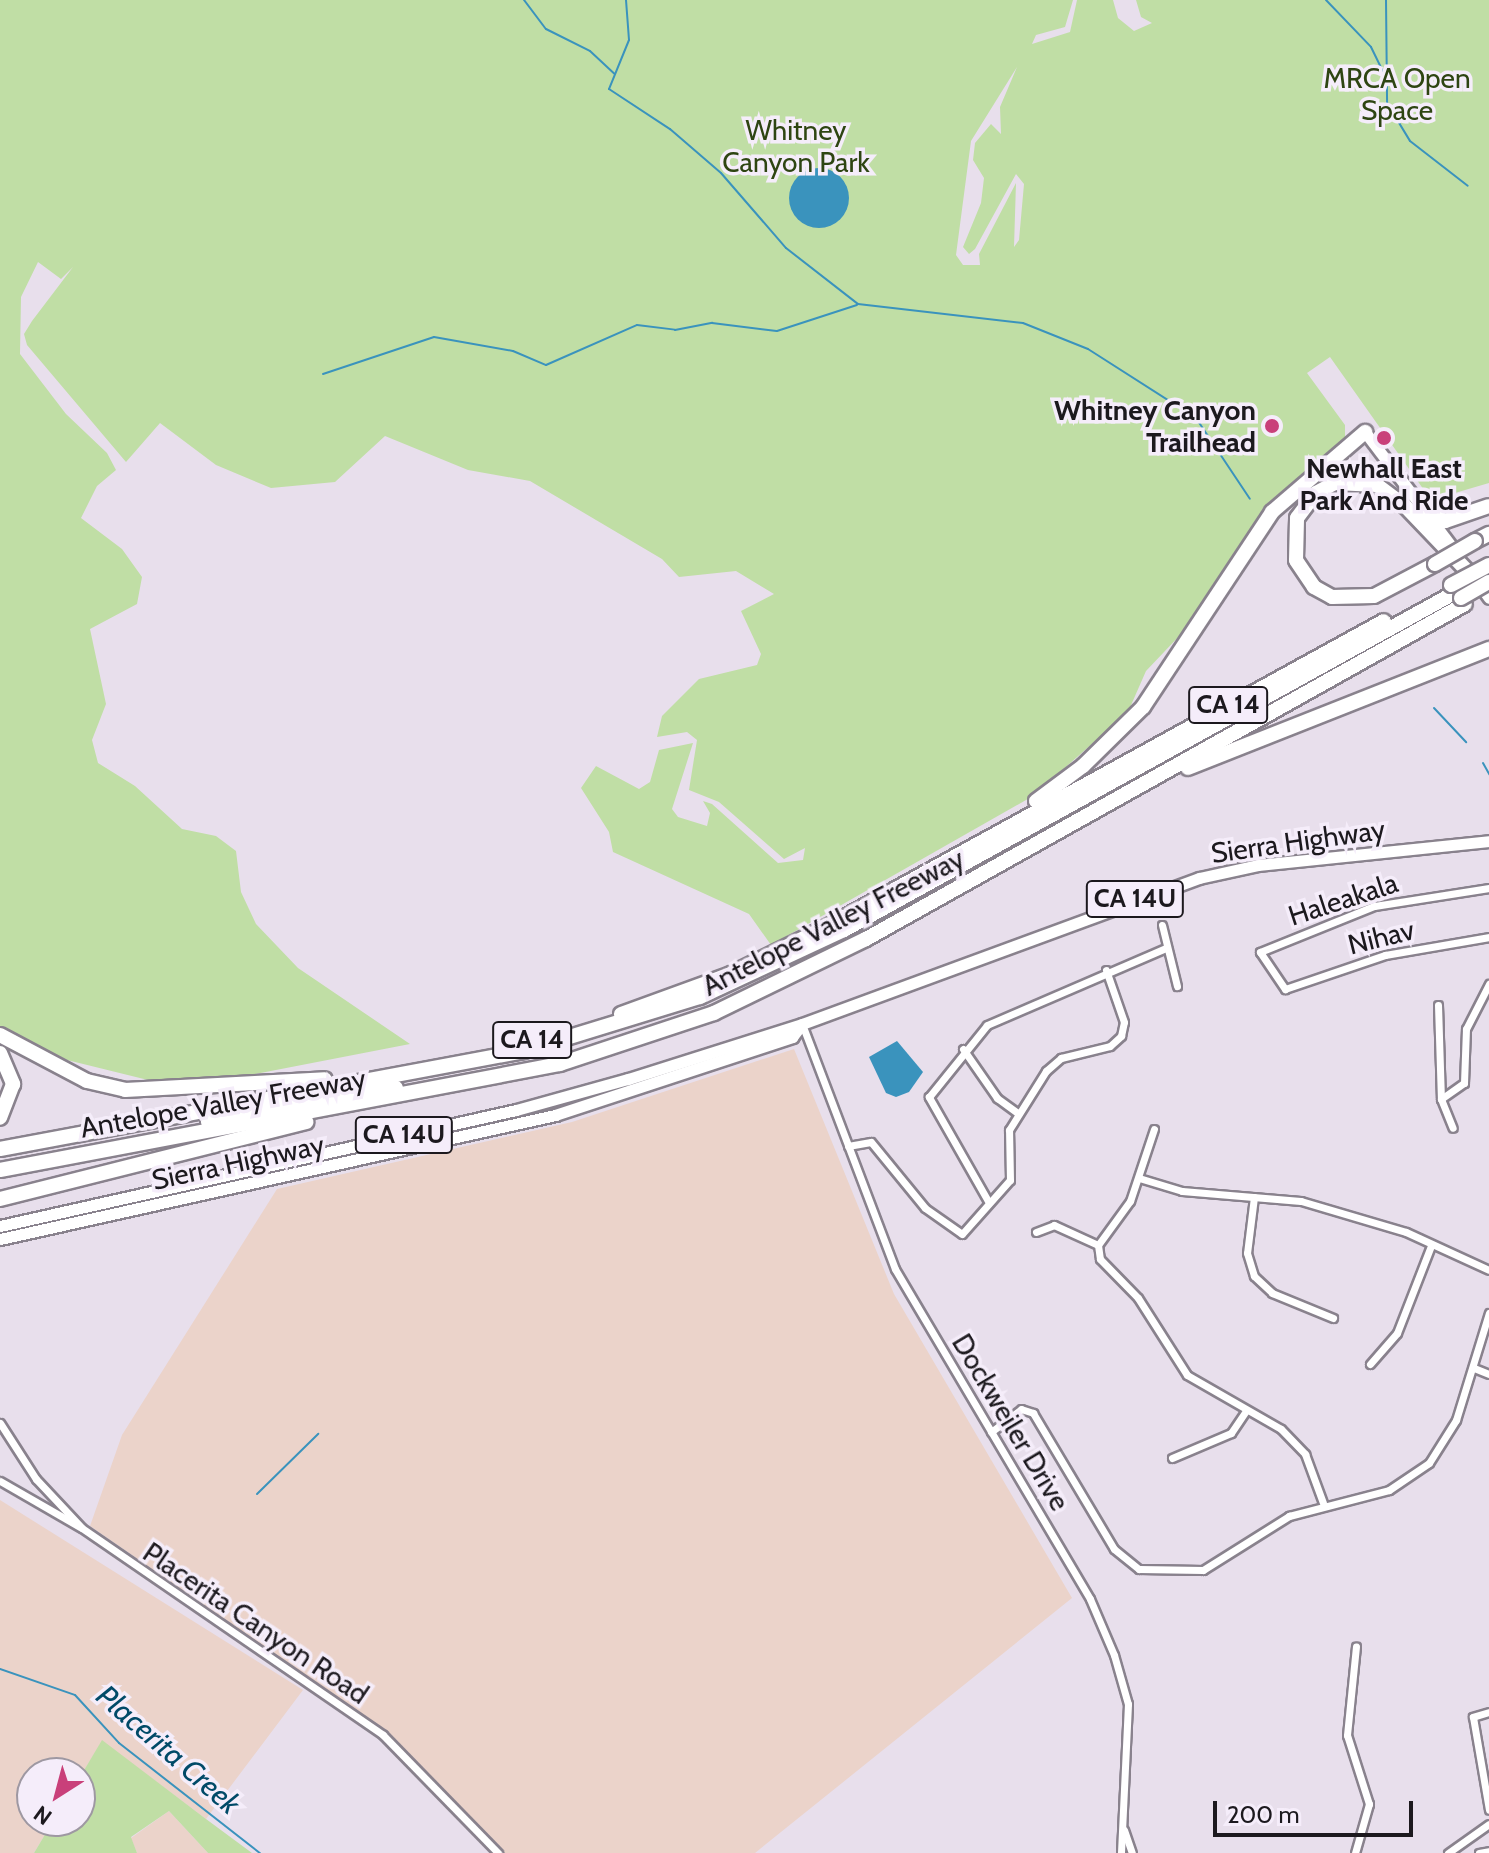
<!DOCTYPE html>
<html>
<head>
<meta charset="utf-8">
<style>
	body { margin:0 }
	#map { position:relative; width:1489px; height:1853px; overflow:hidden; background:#e8dfec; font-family:Cabin,sans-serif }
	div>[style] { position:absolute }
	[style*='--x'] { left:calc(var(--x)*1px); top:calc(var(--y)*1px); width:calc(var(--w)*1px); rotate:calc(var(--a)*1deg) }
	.industrial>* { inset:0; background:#ebd3ca }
	.green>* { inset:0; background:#c0dea5 }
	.water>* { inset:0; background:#3a93bd }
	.round { border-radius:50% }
	.stream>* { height:2px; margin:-1px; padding:0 1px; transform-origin:1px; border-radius:1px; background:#3a93bd }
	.roads { filter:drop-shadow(2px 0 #89828d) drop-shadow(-2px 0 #89828d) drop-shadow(0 2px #89828d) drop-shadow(0 -2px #89828d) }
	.street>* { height:7px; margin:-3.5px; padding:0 3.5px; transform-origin:3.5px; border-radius:3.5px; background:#fff }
	.primary>* { height:11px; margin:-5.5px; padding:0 5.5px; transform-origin:5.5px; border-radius:5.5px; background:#fff }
	.highway>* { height:14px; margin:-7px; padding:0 7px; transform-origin:7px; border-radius:7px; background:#fff }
	.bridges { filter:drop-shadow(2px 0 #89828d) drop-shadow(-2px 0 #89828d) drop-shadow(0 2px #89828d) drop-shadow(0 -2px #89828d) }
	.highway-bridge>* { height:14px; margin:-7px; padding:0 7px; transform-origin:7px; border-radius:7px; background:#fff }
	.dots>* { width:22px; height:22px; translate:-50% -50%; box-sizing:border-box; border:4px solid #f5edfa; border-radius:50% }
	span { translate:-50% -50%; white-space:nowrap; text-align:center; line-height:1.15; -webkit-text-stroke:7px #f5edfa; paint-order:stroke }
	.shield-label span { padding:2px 6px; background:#f5edfa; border:2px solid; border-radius:6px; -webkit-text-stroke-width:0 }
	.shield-label { font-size:26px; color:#1c191e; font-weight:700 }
	.park-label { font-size:28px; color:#2e4512 }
	.poi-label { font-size:28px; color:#1c191e; font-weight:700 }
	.right { translate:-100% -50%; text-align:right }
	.street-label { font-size:28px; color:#1c191e }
	.water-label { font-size:30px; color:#004a68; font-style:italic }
	.north { position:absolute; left:16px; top:1757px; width:80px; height:80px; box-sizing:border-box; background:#f5edfa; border:2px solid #9e98a2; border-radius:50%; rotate:216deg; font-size:22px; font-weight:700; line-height:32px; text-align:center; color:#1c191e }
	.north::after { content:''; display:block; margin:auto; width:28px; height:36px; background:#c9407a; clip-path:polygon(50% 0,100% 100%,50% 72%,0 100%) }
	.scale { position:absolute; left:1213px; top:1801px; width:200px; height:36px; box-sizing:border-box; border:4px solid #1c191e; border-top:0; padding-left:10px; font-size:24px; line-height:28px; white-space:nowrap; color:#1c191e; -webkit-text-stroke:6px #f5edfa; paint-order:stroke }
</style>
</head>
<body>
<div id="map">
	<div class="industrial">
		<i style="clip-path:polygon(794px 1049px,894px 1294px,1072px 1598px,755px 1853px,502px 1853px,382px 1728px,90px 1526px,122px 1435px,277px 1189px,572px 1122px)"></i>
		<i style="clip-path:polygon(0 1500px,303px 1690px,206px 1819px,102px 1741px,80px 1777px,32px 1773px,32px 1821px,53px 1821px,34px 1853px,0 1853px)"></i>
		<i style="clip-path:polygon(169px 1811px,208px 1853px,137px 1853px,131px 1838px)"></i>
	</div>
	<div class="green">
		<i style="clip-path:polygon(evenodd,0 0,1073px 0,1065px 27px,1036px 35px,1032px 44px,1070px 32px,1077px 0,1113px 0,1118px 18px,1134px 31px,1152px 23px,1141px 17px,1136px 0,1489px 0,1489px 483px,1431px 500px,1330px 357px,1307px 373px,1345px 425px,1345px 439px,1267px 508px,1183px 632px,1146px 671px,1128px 712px,1033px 796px,771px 945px,749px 914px,613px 852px,609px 832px,581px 788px,596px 766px,639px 789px,650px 782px,659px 750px,693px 743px,672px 809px,678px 817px,707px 826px,710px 813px,703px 801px,712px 804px,778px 863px,803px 860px,805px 848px,784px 859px,719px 802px,689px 790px,697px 740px,687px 732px,657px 737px,662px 716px,699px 679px,757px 665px,761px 654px,741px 611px,774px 594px,736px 571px,679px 577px,662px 559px,530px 481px,468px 470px,385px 436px,335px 482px,271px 488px,216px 465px,160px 423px,126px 462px,27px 345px,24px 334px,32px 321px,73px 267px,61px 279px,38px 262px,21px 297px,20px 354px,66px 414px,107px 453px,116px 470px,97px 486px,81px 518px,122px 549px,142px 577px,137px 604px,90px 629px,106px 704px,92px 740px,98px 763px,135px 786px,182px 829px,216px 836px,236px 851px,241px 892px,256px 924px,298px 968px,410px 1044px,240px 1077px,148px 1080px,67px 1060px,0 1029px,0 0,1017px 67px,1000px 107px,1001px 134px,991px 124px,975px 143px,973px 160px,984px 178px,981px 203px,963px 247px,969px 254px,975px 249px,1016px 174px,1024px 184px,1019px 240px,1014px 247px,1016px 183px,979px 254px,980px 265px,963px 265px,956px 255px,971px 141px,1017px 67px)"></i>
		<i style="clip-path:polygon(102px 1740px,206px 1819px,252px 1853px,208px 1853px,169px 1811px,131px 1837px,137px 1853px,34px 1853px,53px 1821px,80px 1821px,80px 1777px)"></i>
	</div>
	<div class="water">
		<i class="round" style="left:789px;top:168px;width:60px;height:60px"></i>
		<i style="clip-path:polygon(897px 1041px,923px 1072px,909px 1092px,896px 1097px,886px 1093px,869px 1057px)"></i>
	</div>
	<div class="stream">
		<i style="--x:524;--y:0;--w:36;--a:53"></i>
		<i style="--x:546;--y:29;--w:49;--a:26.6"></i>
		<i style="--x:590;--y:51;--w:33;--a:43"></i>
		<i style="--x:626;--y:0;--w:40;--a:85.7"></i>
		<i style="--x:629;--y:40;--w:53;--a:112.2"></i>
		<i style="--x:609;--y:89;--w:73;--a:33.3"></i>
		<i style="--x:670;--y:129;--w:67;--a:40.8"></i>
		<i style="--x:721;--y:173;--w:99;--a:49.1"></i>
		<i style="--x:786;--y:248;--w:91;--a:37.9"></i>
		<i style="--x:858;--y:304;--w:166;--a:6.6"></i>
		<i style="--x:1023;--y:323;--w:70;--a:21.8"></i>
		<i style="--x:1088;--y:349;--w:128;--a:32.6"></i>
		<i style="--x:1196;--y:418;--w:97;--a:56.3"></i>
		<i style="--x:1326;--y:0;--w:65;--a:46.2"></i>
		<i style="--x:1371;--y:47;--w:37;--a:64"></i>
		<i style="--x:1386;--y:0;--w:103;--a:89.4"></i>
		<i style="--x:1387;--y:103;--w:44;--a:58.8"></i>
		<i style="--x:1410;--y:141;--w:73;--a:37.8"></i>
		<i style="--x:323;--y:374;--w:117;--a:-18.4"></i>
		<i style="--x:434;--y:337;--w:80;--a:10"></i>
		<i style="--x:513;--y:351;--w:36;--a:23"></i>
		<i style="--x:546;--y:365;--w:99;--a:-23.7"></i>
		<i style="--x:637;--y:325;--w:38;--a:7"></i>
		<i style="--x:675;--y:330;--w:38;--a:-11"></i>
		<i style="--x:712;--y:323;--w:65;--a:7"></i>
		<i style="--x:777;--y:331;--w:84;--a:-18"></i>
		<i style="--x:1434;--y:708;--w:47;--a:46.7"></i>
		<i style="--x:1483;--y:763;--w:13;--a:61"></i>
		<i style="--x:257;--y:1494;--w:86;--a:-44.5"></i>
		<i style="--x:0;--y:1669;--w:79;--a:19.1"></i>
		<i style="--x:75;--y:1695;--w:65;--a:47.5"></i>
		<i style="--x:119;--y:1743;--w:179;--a:38"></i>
	</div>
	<div class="roads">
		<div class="street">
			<i style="--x:1489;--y:888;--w:116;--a:171.1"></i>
			<i style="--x:1374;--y:906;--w:123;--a:158"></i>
			<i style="--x:1260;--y:952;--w:45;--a:56"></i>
			<i style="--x:1285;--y:989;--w:106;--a:-18.8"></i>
			<i style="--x:1385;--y:955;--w:106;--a:-9.8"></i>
			<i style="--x:1162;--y:925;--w:63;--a:76.2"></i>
			<i style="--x:1438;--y:1005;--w:94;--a:88.2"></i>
			<i style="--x:1441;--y:1099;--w:31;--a:68"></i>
			<i style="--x:802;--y:1024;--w:262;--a:69.2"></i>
			<i style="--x:895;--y:1269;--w:383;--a:59.4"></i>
			<i style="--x:1090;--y:1599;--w:61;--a:66.8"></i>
			<i style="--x:1114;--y:1655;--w:51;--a:74.1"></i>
			<i style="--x:1128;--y:1704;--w:149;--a:92.7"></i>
			<i style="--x:963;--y:1049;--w:60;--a:55.2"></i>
			<i style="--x:997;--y:1098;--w:24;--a:36"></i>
			<i style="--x:1441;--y:1099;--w:28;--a:-35"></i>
			<i style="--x:1464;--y:1083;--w:54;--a:-87.9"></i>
			<i style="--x:1466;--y:1029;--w:51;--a:-62.9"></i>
			<i style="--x:1154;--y:1129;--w:76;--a:108.4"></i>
			<i style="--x:1130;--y:1201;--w:54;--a:126"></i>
			<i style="--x:1098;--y:1245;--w:14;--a:82"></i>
			<i style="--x:1100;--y:1259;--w:54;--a:45.7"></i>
			<i style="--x:1138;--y:1298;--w:91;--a:57.5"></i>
			<i style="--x:1187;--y:1375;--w:108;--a:29.9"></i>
			<i style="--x:1281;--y:1429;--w:35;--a:46"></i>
			<i style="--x:1305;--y:1454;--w:52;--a:69.8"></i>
			<i style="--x:848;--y:1146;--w:23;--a:-10"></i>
			<i style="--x:871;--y:1142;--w:85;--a:50.7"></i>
			<i style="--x:925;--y:1208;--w:45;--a:35.1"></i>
			<i style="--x:962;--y:1234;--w:72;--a:-48.4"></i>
			<i style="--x:1010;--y:1180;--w:50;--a:-91.1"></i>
			<i style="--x:1009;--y:1130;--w:70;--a:-57.9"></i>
			<i style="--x:1046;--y:1071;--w:20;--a:-41"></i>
			<i style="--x:1061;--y:1058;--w:50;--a:-13.8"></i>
			<i style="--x:1110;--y:1046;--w:15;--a:-42"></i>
			<i style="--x:1121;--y:1036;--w:14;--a:-78"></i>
			<i style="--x:1124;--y:1022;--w:55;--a:-109.1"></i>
			<i style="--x:1139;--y:1178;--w:45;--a:16.8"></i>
			<i style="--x:1182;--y:1191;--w:119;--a:4.8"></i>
			<i style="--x:1301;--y:1201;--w:109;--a:16.4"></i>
			<i style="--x:1406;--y:1232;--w:91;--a:24.6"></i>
			<i style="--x:1254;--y:1197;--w:56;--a:97.1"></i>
			<i style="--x:1247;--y:1253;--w:24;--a:73"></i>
			<i style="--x:1254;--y:1276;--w:25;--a:43"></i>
			<i style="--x:1272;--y:1293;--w:66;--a:22.3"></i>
			<i style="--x:988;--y:1201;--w:120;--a:-119.6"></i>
			<i style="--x:929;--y:1097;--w:92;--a:-51.1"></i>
			<i style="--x:987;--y:1025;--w:195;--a:-23.3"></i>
			<i style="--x:1036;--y:1232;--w:19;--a:-21"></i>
			<i style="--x:1054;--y:1225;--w:48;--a:24.4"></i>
			<i style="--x:1370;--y:1364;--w:41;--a:-48.9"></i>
			<i style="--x:1397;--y:1333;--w:93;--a:-68.7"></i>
			<i style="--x:1474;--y:1368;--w:16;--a:22"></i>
			<i style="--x:0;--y:1423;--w:67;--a:57.3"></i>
			<i style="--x:36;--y:1479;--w:67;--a:46.8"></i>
			<i style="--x:82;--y:1528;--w:365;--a:34.5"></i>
			<i style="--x:383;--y:1735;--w:165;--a:45.7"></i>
			<i style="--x:991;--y:1432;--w:38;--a:-37"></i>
			<i style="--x:1021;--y:1409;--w:13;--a:18"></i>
			<i style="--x:1033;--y:1413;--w:158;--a:59.2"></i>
			<i style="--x:1114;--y:1549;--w:32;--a:39"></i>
			<i style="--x:1139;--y:1569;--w:64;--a:0.9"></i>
			<i style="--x:1203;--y:1570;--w:102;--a:-32.1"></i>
			<i style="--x:1289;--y:1516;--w:103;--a:-14.6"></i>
			<i style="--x:1389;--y:1490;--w:48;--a:-34"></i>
			<i style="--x:1429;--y:1463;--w:51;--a:-57.9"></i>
			<i style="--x:1456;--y:1420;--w:112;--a:-72.9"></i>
			<i style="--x:1172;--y:1458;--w:64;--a:-23"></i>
			<i style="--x:1231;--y:1433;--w:27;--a:-56"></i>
			<i style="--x:0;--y:1481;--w:92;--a:29.9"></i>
			<i style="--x:1489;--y:1712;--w:17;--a:163"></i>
			<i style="--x:1473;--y:1717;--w:94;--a:80.2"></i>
			<i style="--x:1124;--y:1830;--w:24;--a:71"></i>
			<i style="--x:1355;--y:1853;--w:51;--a:-74.1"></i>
			<i style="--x:1369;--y:1804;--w:72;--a:-107.7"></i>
			<i style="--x:1347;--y:1735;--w:89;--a:-84.2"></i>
			<i style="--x:1448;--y:1853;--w:50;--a:-35.3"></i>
			<i style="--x:1479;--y:1853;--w:10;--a:-11"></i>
		</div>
		<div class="primary">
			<i style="--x:1365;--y:432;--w:144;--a:52.9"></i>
			<i style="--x:1476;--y:580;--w:22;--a:54"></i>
			<i style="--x:0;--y:1226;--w:529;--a:-12.67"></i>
			<i style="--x:516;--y:1110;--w:116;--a:-15.5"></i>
			<i style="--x:628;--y:1079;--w:182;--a:-17.5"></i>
			<i style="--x:802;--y:1024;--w:423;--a:-20.2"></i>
			<i style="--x:1199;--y:878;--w:60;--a:-12.4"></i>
			<i style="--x:1258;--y:865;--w:232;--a:-5.9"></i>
			<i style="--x:0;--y:1239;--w:569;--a:-12.59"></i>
			<i style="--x:555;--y:1115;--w:250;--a:-18.2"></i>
			<i style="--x:792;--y:1037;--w:16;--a:-52"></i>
		</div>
		<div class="highway">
			<i style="--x:1423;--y:509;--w:25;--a:29"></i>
			<i style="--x:1445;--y:521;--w:46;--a:-18.8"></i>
			<i style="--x:1475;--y:541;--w:16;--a:-27"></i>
			<i style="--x:1435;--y:564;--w:69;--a:152.3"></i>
			<i style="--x:1374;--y:596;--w:42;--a:178.6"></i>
			<i style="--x:1332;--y:597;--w:21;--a:-151"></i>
			<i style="--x:1314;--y:587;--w:32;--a:-124"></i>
			<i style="--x:1296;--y:560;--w:42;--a:-88.6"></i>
			<i style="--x:1297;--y:518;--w:31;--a:-53"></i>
			<i style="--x:1316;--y:493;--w:21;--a:-28"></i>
			<i style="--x:1335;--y:483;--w:42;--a:2.7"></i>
			<i style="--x:1377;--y:485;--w:35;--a:37"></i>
			<i style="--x:1405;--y:506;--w:104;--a:46.2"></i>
			<i style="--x:1188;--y:768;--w:324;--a:-21.6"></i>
			<i style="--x:1036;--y:801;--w:59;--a:-36.7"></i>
			<i style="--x:1083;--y:766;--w:84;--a:-44.5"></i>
			<i style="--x:1143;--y:707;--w:234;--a:-56.5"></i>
			<i style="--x:1272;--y:512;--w:123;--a:-40.7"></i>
			<i style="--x:621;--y:1014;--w:117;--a:-20"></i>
			<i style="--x:731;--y:974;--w:115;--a:-26.3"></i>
			<i style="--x:834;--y:923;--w:627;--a:-28.77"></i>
			<i style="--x:0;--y:1035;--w:98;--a:27.9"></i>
			<i style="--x:87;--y:1081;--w:39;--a:13"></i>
			<i style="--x:125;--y:1090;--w:200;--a:-3.1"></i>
			<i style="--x:0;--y:1053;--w:34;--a:67"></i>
			<i style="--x:13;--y:1084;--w:36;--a:111"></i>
			<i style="--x:208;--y:1122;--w:191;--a:-10.3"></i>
			<i style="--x:0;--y:1149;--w:533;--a:-10.59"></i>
			<i style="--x:524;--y:1051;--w:184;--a:-17.1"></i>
			<i style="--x:700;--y:997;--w:159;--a:-25"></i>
			<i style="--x:844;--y:930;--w:699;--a:-28.91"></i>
			<i style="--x:0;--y:1170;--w:570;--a:-10.72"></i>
			<i style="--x:560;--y:1064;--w:162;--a:-18.3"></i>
			<i style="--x:714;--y:1013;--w:169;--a:-26"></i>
			<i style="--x:866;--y:939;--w:686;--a:-29.22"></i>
			<i style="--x:0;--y:1199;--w:316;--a:-14.1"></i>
		</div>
	</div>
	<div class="bridges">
		<div class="highway-bridge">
			<i style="--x:1435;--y:564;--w:46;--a:-29.9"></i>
			<i style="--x:1451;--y:585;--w:43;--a:-27.8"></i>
			<i style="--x:1461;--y:598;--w:32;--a:-30"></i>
		</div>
	</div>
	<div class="dots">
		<i style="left:1272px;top:426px;background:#c9407a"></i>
		<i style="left:1384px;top:438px;background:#c9407a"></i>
	</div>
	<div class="shield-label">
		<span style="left:1228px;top:705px">CA 14</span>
		<span style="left:1135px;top:899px">CA 14U</span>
		<span style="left:532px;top:1040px">CA 14</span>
		<span style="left:404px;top:1135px">CA 14U</span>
	</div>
	<div class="park-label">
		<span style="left:1397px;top:94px">MRCA Open<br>Space</span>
		<span style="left:796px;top:146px">Whitney<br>Canyon Park</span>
	</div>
	<div class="poi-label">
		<span class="right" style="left:1256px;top:426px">Whitney Canyon<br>Trailhead</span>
		<span style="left:1384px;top:484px">Newhall East<br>Park And Ride</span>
	</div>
	<div class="street-label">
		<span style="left:1298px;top:841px;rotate:-8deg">Sierra Highway</span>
		<span style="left:1343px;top:899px;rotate:-18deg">Haleakala</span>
		<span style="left:833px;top:922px;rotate:-27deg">Antelope Valley Freeway</span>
		<span style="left:1381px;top:937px;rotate:-14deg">Nihav</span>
		<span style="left:223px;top:1103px;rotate:-10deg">Antelope Valley Freeway</span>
		<span style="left:238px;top:1162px;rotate:-12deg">Sierra Highway</span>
		<span style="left:1011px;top:1422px;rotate:59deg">Dockweiler Drive</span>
		<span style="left:256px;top:1623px;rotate:34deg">Placerita Canyon Road</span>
	</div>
	<div class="water-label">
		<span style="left:168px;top:1750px;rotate:41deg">Placerita Creek</span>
	</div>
	<div class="north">N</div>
	<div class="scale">200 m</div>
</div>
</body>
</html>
